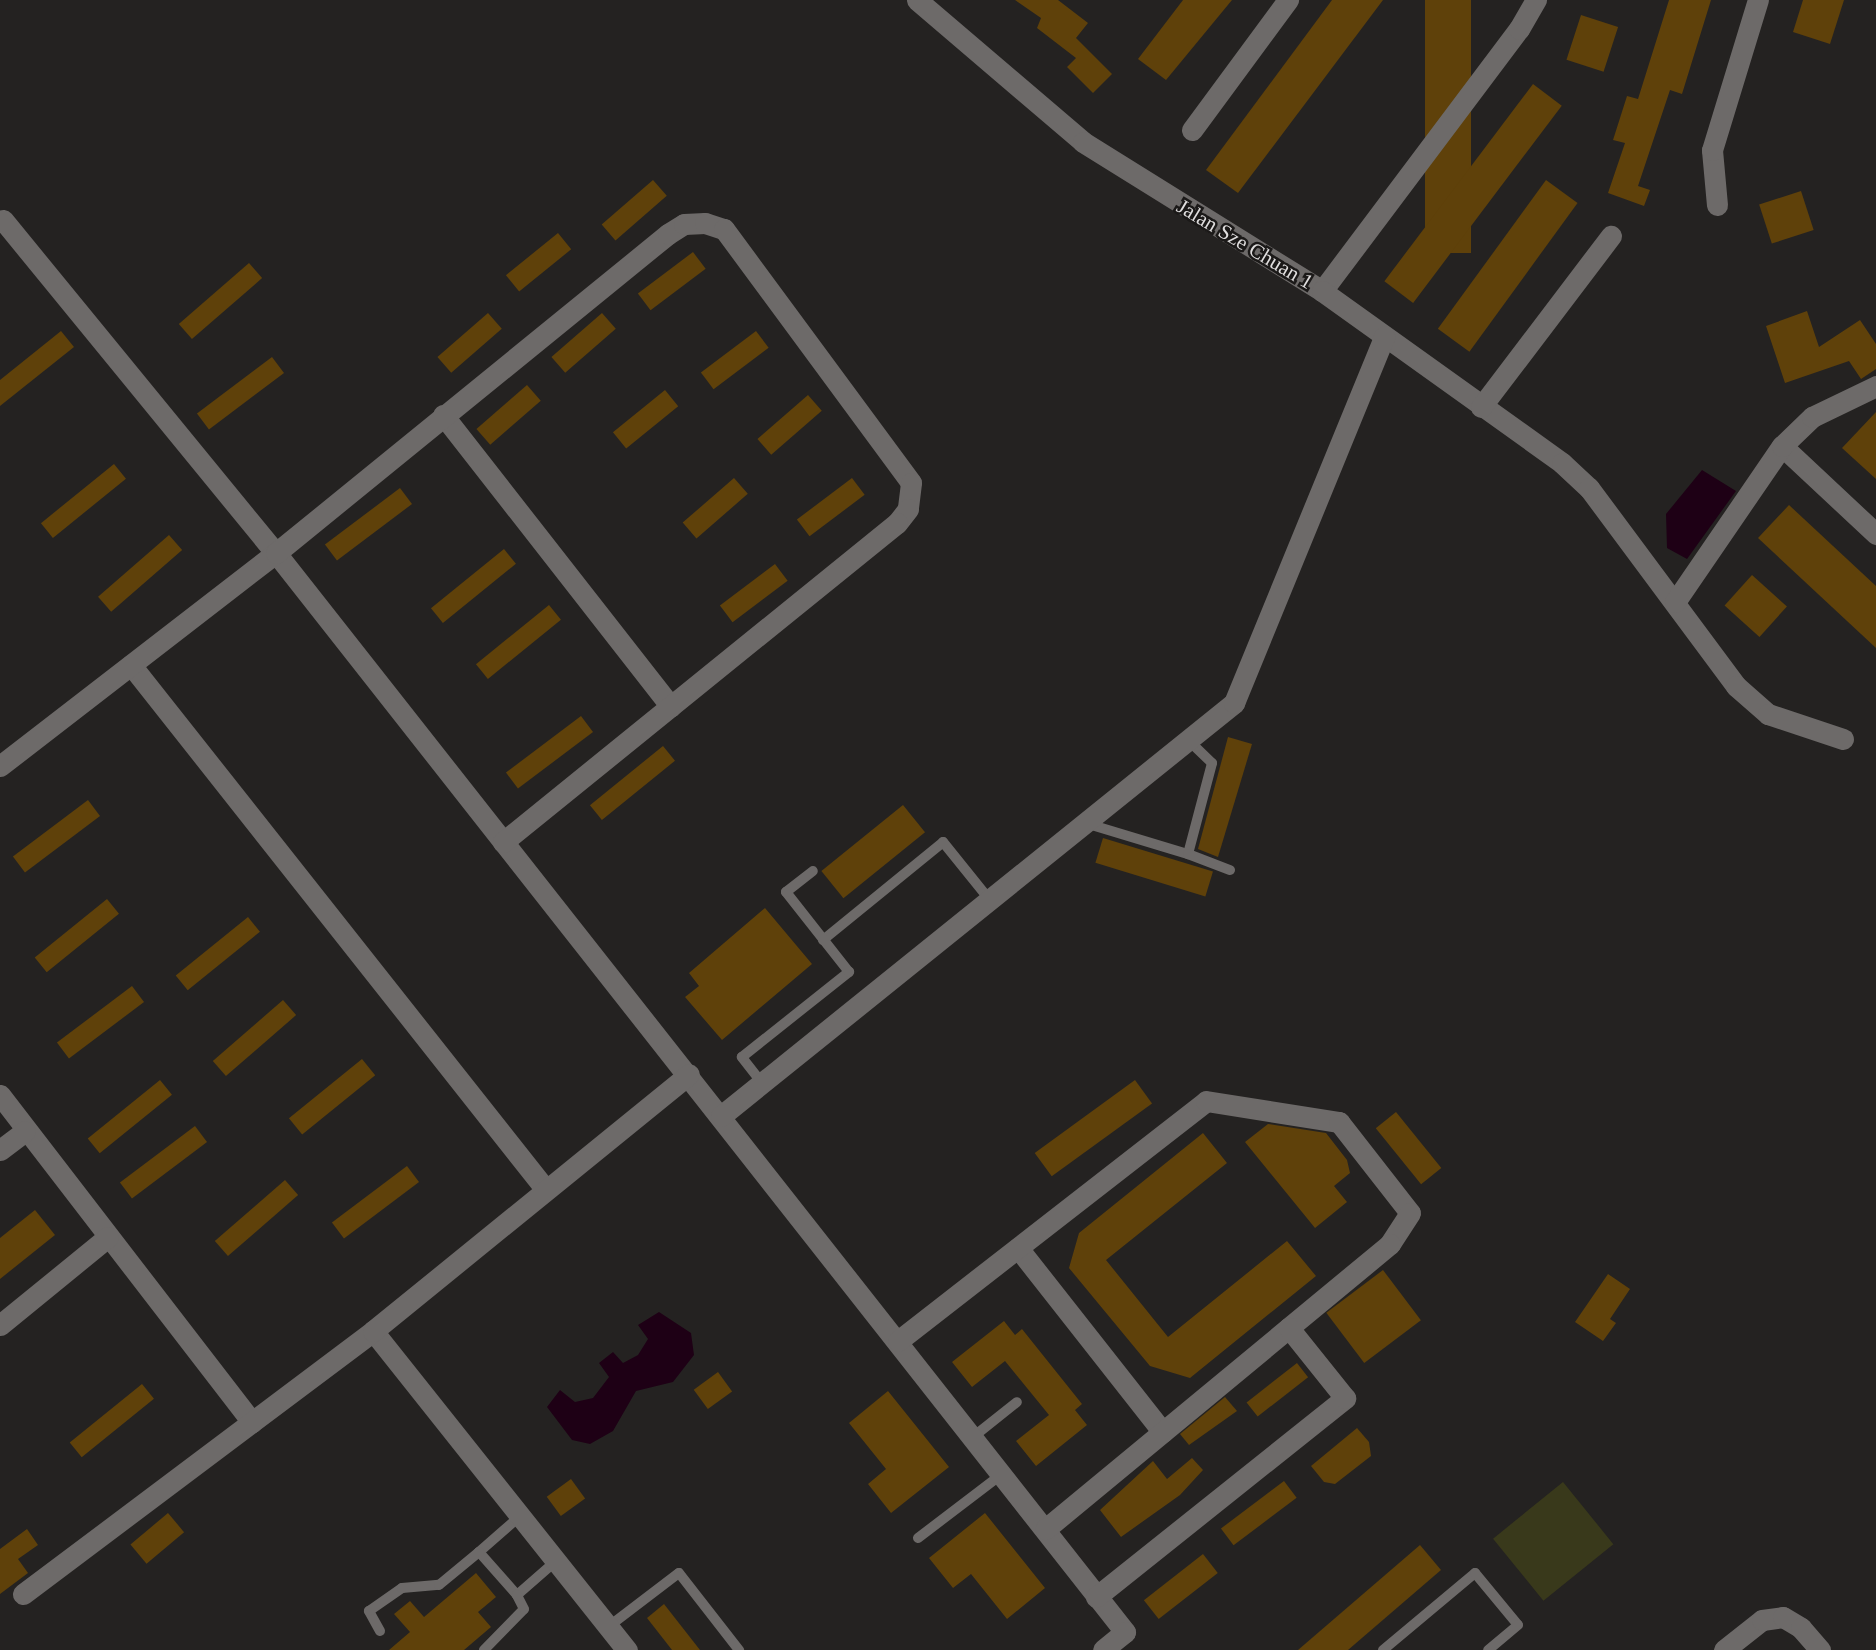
<!DOCTYPE html>
<html>
<head>
<meta charset="utf-8">
<style>
	body { margin:0 }
	#map { position:relative; width:1876px; height:1650px; overflow:hidden; background:#242221; font-family:"Times New Roman",serif }
	div>[style] { position:absolute }
	[style*='--x'] { left:calc(var(--x)*1px); top:calc(var(--y)*1px); width:calc(var(--w)*1px); rotate:calc(var(--a)*1deg) }
	.green>* { inset:0; background:#39391b; transform-origin:0 0 }
	.water>* { inset:0; background:#1e0015 }
	.building>* { inset:0; background:#5f410a; transform-origin:0 0 }
	.service>* { height:10px; margin:-5px; padding:0 5px; transform-origin:5px; border-radius:5px; background:#6d6a69 }
	.minor>* { height:21px; margin:-10.5px; padding:0 10.5px; transform-origin:10.5px; border-radius:10.5px; background:#6d6a69 }
	span { translate:-50% -50%; white-space:nowrap; text-align:center; line-height:1.15; -webkit-text-stroke:5px #1b1918; paint-order:stroke }
	.street-label { font-size:21px; color:#dfdddd }
</style>
</head>
<body>
<div id="map">
	<div class="green">
		<i style="left:1563px;top:1482px;width:80px;height:90px;rotate:51deg"></i>
	</div>
	<div class="water">
		<i style="clip-path:polygon(1702px 470px,1736px 491px,1687px 559px,1667px 548px,1666px 514px)"></i>
		<i style="clip-path:polygon(659px 1312px,691px 1333px,694px 1355px,673px 1382px,636px 1391px,613px 1431px,590px 1444px,572px 1440px,547px 1407px,560px 1390px,575px 1402px,593px 1398px,609px 1377px,599px 1363px,613px 1352px,623px 1363px,638px 1355px,648px 1339px,638px 1325px)"></i>
	</div>
	<div class="building">
		<i style="clip-path:polygon(1015px 0,1058px 0,1088px 23px,1076px 38px,1112px 74px,1093px 93px,1067px 67px,1076px 58px,1037px 28px,1041px 18px)"></i>
		<i style="clip-path:polygon(1183px 0,1232px 0,1166px 80px,1138px 59px)"></i>
		<i style="clip-path:polygon(1332px 0,1383px 0,1238px 193px,1206px 170px)"></i>
		<i style="left:1425px;top:0;width:46px;height:253px"></i>
		<i style="clip-path:polygon(1669px 0,1711px 0,1682px 94px,1670px 90px,1638px 186px,1650px 190px,1644px 206px,1608px 193px,1625px 143px,1613px 140px,1627px 96px,1638px 99px)"></i>
		<i style="clip-path:polygon(1803px 0,1844px 0,1830px 44px,1793px 32px)"></i>
		<i style="left:1581px;top:15px;width:39px;height:47px;rotate:18deg"></i>
		<i style="left:1533px;top:84px;width:36px;height:247px;rotate:37deg"></i>
		<i style="left:653px;top:180px;width:21px;height:68px;rotate:49deg"></i>
		<i style="left:1546px;top:180px;width:39px;height:184px;rotate:36deg"></i>
		<i style="left:1801px;top:191px;width:41px;height:44px;rotate:72deg"></i>
		<i style="left:558px;top:233px;width:21px;height:67px;rotate:51deg"></i>
		<i style="left:693px;top:252px;width:21px;height:69px;rotate:53deg"></i>
		<i style="left:249px;top:263px;width:20px;height:93px;rotate:49deg"></i>
		<i style="clip-path:polygon(1807px 311px,1819px 347px,1860px 320px,1876px 344px,1876px 369px,1861px 379px,1849px 361px,1785px 383px,1766px 326px)"></i>
		<i style="left:488px;top:313px;width:21px;height:67px;rotate:49deg"></i>
		<i style="left:602px;top:313px;width:21px;height:67px;rotate:49deg"></i>
		<i style="clip-path:polygon(61px 331px,74px 347px,0 406px,0 380px)"></i>
		<i style="left:756px;top:331px;width:21px;height:69px;rotate:53deg"></i>
		<i style="left:272px;top:357px;width:20px;height:94px;rotate:53deg"></i>
		<i style="left:527px;top:385px;width:21px;height:67px;rotate:49deg"></i>
		<i style="left:665px;top:390px;width:21px;height:67px;rotate:51deg"></i>
		<i style="left:808px;top:395px;width:21px;height:67px;rotate:49deg"></i>
		<i style="clip-path:polygon(1876px 412px,1876px 479px,1842px 448px)"></i>
		<i style="left:114px;top:464px;width:19px;height:94px;rotate:51deg"></i>
		<i style="left:734px;top:478px;width:21px;height:68px;rotate:49deg"></i>
		<i style="left:852px;top:478px;width:21px;height:69px;rotate:53deg"></i>
		<i style="left:400px;top:488px;width:20px;height:94px;rotate:53deg"></i>
		<i style="clip-path:polygon(1789px 505px,1876px 586px,1876px 648px,1758px 538px)"></i>
		<i style="left:169px;top:535px;width:20px;height:94px;rotate:49deg"></i>
		<i style="left:504px;top:549px;width:19px;height:94px;rotate:51deg"></i>
		<i style="left:775px;top:564px;width:21px;height:69px;rotate:53deg"></i>
		<i style="left:1752px;top:575px;width:47px;height:41px;rotate:42deg"></i>
		<i style="left:549px;top:605px;width:19px;height:94px;rotate:51deg"></i>
		<i style="left:581px;top:716px;width:20px;height:94px;rotate:53deg"></i>
		<i style="clip-path:polygon(1228px 737px,1252px 744px,1218px 857px,1198px 849px)"></i>
		<i style="left:663px;top:746px;width:19px;height:94px;rotate:51deg"></i>
		<i style="left:88px;top:800px;width:20px;height:94px;rotate:53deg"></i>
		<i style="left:903px;top:805px;width:35px;height:105px;rotate:51deg"></i>
		<i style="left:1103px;top:838px;width:115px;height:26px;rotate:17deg"></i>
		<i style="left:107px;top:899px;width:19px;height:93px;rotate:51deg"></i>
		<i style="clip-path:polygon(765px 908px,812px 964px,722px 1040px,685px 997px,699px 986px,689px 973px)"></i>
		<i style="left:248px;top:917px;width:19px;height:93px;rotate:51deg"></i>
		<i style="left:132px;top:986px;width:20px;height:94px;rotate:53deg"></i>
		<i style="left:283px;top:1000px;width:20px;height:93px;rotate:49deg"></i>
		<i style="left:362px;top:1059px;width:21px;height:94px;rotate:51deg"></i>
		<i style="left:160px;top:1080px;width:19px;height:93px;rotate:51deg"></i>
		<i style="left:1135px;top:1080px;width:29px;height:124px;rotate:54deg"></i>
		<i style="left:1396px;top:1112px;width:72px;height:26px;rotate:51deg"></i>
		<i style="clip-path:polygon(1268px 1124px,1326px 1133px,1347px 1160px,1350px 1173px,1334px 1186px,1347px 1202px,1315px 1228px,1245px 1142px)"></i>
		<i style="left:195px;top:1126px;width:20px;height:94px;rotate:53deg"></i>
		<i style="clip-path:polygon(1203px 1133px,1227px 1163px,1106px 1260px,1168px 1337px,1287px 1241px,1316px 1276px,1190px 1378px,1150px 1366px,1069px 1268px,1079px 1233px)"></i>
		<i style="left:407px;top:1166px;width:20px;height:94px;rotate:53deg"></i>
		<i style="left:285px;top:1180px;width:20px;height:93px;rotate:49deg"></i>
		<i style="clip-path:polygon(35px 1210px,55px 1235px,0 1279px,0 1238px)"></i>
		<i style="left:1383px;top:1270px;width:63px;height:71px;rotate:53deg"></i>
		<i style="clip-path:polygon(1608px 1274px,1630px 1289px,1610px 1319px,1616px 1323px,1603px 1341px,1575px 1322px)"></i>
		<i style="clip-path:polygon(1004px 1321px,1015px 1335px,1022px 1329px,1082px 1404px,1075px 1410px,1087px 1425px,1036px 1466px,1016px 1441px,1049px 1415px,1005px 1361px,972px 1387px,952px 1362px)"></i>
		<i style="left:1297px;top:1363px;width:18px;height:64px;rotate:52deg"></i>
		<i style="left:718px;top:1372px;width:24px;height:30px;rotate:54deg"></i>
		<i style="left:142px;top:1384px;width:19px;height:93px;rotate:51deg"></i>
		<i style="clip-path:polygon(888px 1391px,949px 1467px,891px 1513px,868px 1484px,886px 1469px,849px 1423px)"></i>
		<i style="clip-path:polygon(1225px 1397px,1237px 1411px,1189px 1445px,1180px 1434px)"></i>
		<i style="clip-path:polygon(1357px 1428px,1369px 1442px,1371px 1456px,1335px 1484px,1324px 1482px,1311px 1466px)"></i>
		<i style="clip-path:polygon(1192px 1458px,1203px 1470px,1180px 1495px,1121px 1537px,1100px 1510px,1153px 1461px,1167px 1479px)"></i>
		<i style="left:571px;top:1479px;width:24px;height:30px;rotate:54deg"></i>
		<i style="left:1284px;top:1481px;width:21px;height:79px;rotate:53deg"></i>
		<i style="left:168px;top:1513px;width:25px;height:49px;rotate:50deg"></i>
		<i style="clip-path:polygon(985px 1513px,1045px 1588px,1007px 1619px,971px 1574px,953px 1588px,929px 1558px)"></i>
		<i style="clip-path:polygon(27px 1529px,38px 1545px,18px 1559px,28px 1573px,0 1594px,0 1549px)"></i>
		<i style="clip-path:polygon(1420px 1545px,1441px 1570px,1348px 1650px,1298px 1650px)"></i>
		<i style="left:1203px;top:1554px;width:24px;height:75px;rotate:52deg"></i>
		<i style="clip-path:polygon(476px 1573px,496px 1597px,478px 1612px,491px 1627px,464px 1650px,389px 1650px,410px 1632px,394px 1614px,410px 1601px,424px 1617px)"></i>
		<i style="clip-path:polygon(664px 1604px,700px 1650px,672px 1650px,647px 1618px)"></i>
	</div>
	<div class="service">
		<i style="--x:1085;--y:823;--w:108;--a:16.8"></i>
		<i style="--x:1188;--y:854;--w:94;--a:-75.2"></i>
		<i style="--x:1212;--y:763;--w:33;--a:-136"></i>
		<i style="--x:1188;--y:854;--w:45;--a:20.9"></i>
		<i style="--x:823;--y:940;--w:155;--a:-39.2"></i>
		<i style="--x:943;--y:842;--w:73;--a:51.1"></i>
		<i style="--x:762;--y:1083;--w:33;--a:-128"></i>
		<i style="--x:742;--y:1057;--w:137;--a:-38.5"></i>
		<i style="--x:849;--y:972;--w:102;--a:-128.2"></i>
		<i style="--x:786;--y:892;--w:34;--a:-38"></i>
		<i style="--x:973;--y:1437;--w:56;--a:-38.5"></i>
		<i style="--x:520;--y:1516;--w:55;--a:138.7"></i>
		<i style="--x:479;--y:1552;--w:57;--a:48.5"></i>
		<i style="--x:517;--y:1595;--w:52;--a:-41.1"></i>
		<i style="--x:918;--y:1538;--w:106;--a:-37.3"></i>
		<i style="--x:608;--y:1627;--w:89;--a:-37.3"></i>
		<i style="--x:679;--y:1573;--w:98;--a:52.1"></i>
		<i style="--x:380;--y:1631;--w:23;--a:-119"></i>
		<i style="--x:369;--y:1611;--w:40;--a:-34.9"></i>
		<i style="--x:402;--y:1588;--w:37;--a:-5"></i>
		<i style="--x:439;--y:1585;--w:52;--a:-39.5"></i>
		<i style="--x:484;--y:1650;--w:57;--a:-45.7"></i>
		<i style="--x:524;--y:1609;--w:16;--a:-117"></i>
		<i style="--x:1383;--y:1650;--w:120;--a:-39.9"></i>
		<i style="--x:1475;--y:1573;--w:67;--a:50.4"></i>
		<i style="--x:1518;--y:1625;--w:39;--a:140"></i>
	</div>
	<div class="minor">
		<i style="--x:917;--y:0;--w:218;--a:40.5"></i>
		<i style="--x:1083;--y:142;--w:282;--a:31.9"></i>
		<i style="--x:1322;--y:291;--w:328;--a:-53.1"></i>
		<i style="--x:1519;--y:29;--w:34;--a:-60"></i>
		<i style="--x:1192;--y:130;--w:162;--a:-53.6"></i>
		<i style="--x:1717;--y:205;--w:55;--a:-95.2"></i>
		<i style="--x:1712;--y:150;--w:157;--a:-73"></i>
		<i style="--x:3;--y:220;--w:431;--a:50.7"></i>
		<i style="--x:276;--y:553;--w:1373;--a:51.8"></i>
		<i style="--x:1125;--y:1632;--w:28;--a:141"></i>
		<i style="--x:1322;--y:291;--w:295;--a:35.6"></i>
		<i style="--x:1562;--y:463;--w:37;--a:43"></i>
		<i style="--x:1589;--y:488;--w:247;--a:53.4"></i>
		<i style="--x:1736;--y:686;--w:43;--a:41.2"></i>
		<i style="--x:1768;--y:714;--w:79;--a:18.4"></i>
		<i style="--x:1481;--y:407;--w:215;--a:-52.8"></i>
		<i style="--x:443;--y:415;--w:370;--a:52"></i>
		<i style="--x:1782;--y:446;--w:129;--a:43.1"></i>
		<i style="--x:1675;--y:602;--w:189;--a:-55.6"></i>
		<i style="--x:1782;--y:446;--w:42;--a:-44"></i>
		<i style="--x:1812;--y:417;--w:71;--a:-25.8"></i>
		<i style="--x:131;--y:665;--w:669;--a:51.67"></i>
		<i style="--x:0;--y:766;--w:349;--a:-37.7"></i>
		<i style="--x:276;--y:553;--w:505;--a:-39.14"></i>
		<i style="--x:668;--y:234;--w:19;--a:-32"></i>
		<i style="--x:684;--y:224;--w:21;--a:-3"></i>
		<i style="--x:705;--y:223;--w:20;--a:18"></i>
		<i style="--x:724;--y:229;--w:315;--a:53.6"></i>
		<i style="--x:911;--y:483;--w:26;--a:97"></i>
		<i style="--x:908;--y:509;--w:18;--a:128"></i>
		<i style="--x:897;--y:523;--w:507;--a:141"></i>
		<i style="--x:0;--y:1095;--w:413;--a:52.4"></i>
		<i style="--x:721;--y:1116;--w:659;--a:-38.84"></i>
		<i style="--x:1234;--y:703;--w:396;--a:-67.7"></i>
		<i style="--x:0;--y:1150;--w:31;--a:-37"></i>
		<i style="--x:1018;--y:1248;--w:234;--a:51.8"></i>
		<i style="--x:0;--y:1325;--w:139;--a:-39.2"></i>
		<i style="--x:373;--y:1331;--w:408;--a:51.5"></i>
		<i style="--x:898;--y:1341;--w:390;--a:-37.9"></i>
		<i style="--x:1206;--y:1101;--w:135;--a:9"></i>
		<i style="--x:1339;--y:1122;--w:115;--a:52"></i>
		<i style="--x:1410;--y:1213;--w:37;--a:123"></i>
		<i style="--x:1390;--y:1244;--w:447;--a:140.4"></i>
		<i style="--x:23;--y:1594;--w:438;--a:-36.9"></i>
		<i style="--x:373;--y:1331;--w:407;--a:-39.1"></i>
		<i style="--x:1096;--y:1597;--w:319;--a:-38.6"></i>
		<i style="--x:1345;--y:1398;--w:90;--a:-128.7"></i>
		<i style="--x:1724;--y:1650;--w:48;--a:-38.3"></i>
		<i style="--x:1762;--y:1620;--w:21;--a:-8"></i>
		<i style="--x:1783;--y:1617;--w:21;--a:31"></i>
		<i style="--x:1801;--y:1628;--w:29;--a:49"></i>
	</div>
	<div class="street-label">
		<span style="left:1245px;top:244px;rotate:31deg">Jalan Sze Chuan 1</span>
	</div>
</div>
</body>
</html>
